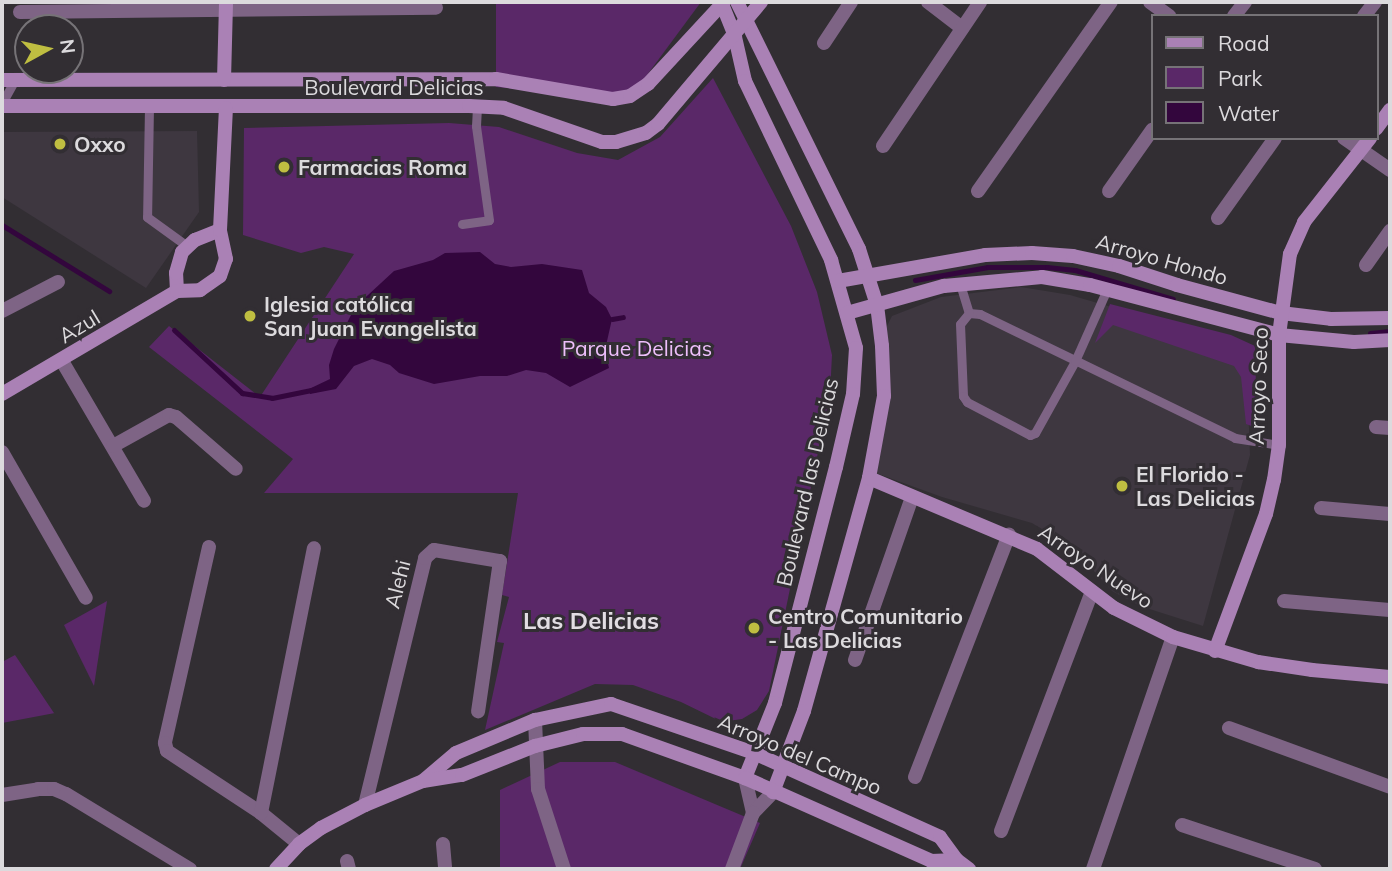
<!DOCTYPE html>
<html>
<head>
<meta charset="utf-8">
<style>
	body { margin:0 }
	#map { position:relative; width:1392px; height:871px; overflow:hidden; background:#322e33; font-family:Mulish,sans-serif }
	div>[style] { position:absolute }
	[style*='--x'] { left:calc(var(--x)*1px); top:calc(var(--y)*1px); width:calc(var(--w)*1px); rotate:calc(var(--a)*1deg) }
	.built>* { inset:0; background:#3e3740 }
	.green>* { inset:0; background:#5a2868 }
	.water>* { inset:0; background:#33063d }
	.stream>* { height:5px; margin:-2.5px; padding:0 2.5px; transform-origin:2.5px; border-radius:2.5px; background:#33063d }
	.lane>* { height:9px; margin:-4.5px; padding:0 4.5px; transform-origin:4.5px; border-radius:4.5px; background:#7e6485 }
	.street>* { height:14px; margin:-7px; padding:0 7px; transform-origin:7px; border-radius:7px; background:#7e6485 }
	.secondary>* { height:14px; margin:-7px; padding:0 7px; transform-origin:7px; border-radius:7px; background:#aa81b5 }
	.dots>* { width:19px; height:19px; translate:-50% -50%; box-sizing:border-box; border:4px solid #322e33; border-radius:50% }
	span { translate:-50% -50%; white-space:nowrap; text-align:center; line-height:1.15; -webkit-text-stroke:6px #322e33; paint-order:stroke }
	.street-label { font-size:21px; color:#dcdadd }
	.poi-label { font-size:21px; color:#dcdadd; font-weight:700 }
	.left { translate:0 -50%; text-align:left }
	.park-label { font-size:21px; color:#eebffb }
	.quarter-label { font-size:24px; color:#e2dde3; font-weight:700 }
	.frame { position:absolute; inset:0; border:4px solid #dcdadd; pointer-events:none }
	.legend { position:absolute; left:1151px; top:14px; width:228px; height:126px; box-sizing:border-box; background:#322e33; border:2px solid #767377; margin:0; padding:9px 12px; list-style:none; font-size:21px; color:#dcdadd }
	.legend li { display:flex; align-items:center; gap:14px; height:35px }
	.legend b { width:35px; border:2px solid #767377 }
	.north { position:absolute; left:14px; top:14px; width:70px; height:70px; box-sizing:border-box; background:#322e33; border:2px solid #767377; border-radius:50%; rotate:82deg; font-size:19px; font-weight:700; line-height:28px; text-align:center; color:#dcdadd }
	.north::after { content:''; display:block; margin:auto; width:24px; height:32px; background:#bfbe41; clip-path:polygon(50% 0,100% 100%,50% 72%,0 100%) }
</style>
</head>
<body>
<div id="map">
	<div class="built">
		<i style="clip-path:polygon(197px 131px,199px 212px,146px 288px,2px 197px,2px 132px)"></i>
		<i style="clip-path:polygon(1021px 287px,1070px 295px,1236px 343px,1246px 350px,1250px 455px,1203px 626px,1140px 606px,1112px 591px,1076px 551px,1032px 523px,942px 497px,873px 472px,881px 445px,879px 342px,892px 316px,941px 297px)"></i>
	</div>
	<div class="green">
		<i style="clip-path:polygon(496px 2px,701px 2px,630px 98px,496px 87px)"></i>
		<i style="clip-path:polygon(713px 78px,791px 226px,817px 292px,832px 355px,830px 394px,769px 691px,757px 710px,742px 719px,722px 722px,681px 702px,633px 685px,595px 684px,485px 730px,504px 643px,497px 642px,509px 597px,502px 595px,518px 493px,264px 493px,293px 459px,149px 347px,169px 326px,260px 397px,354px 254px,324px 247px,301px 253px,243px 235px,244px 128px,449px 123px,499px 127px,577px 153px,618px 160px,660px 137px)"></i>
		<i style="clip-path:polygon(1110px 304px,1231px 335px,1255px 346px,1257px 428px,1246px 424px,1241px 377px,1234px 366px,1113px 325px,1095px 343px)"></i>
		<i style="clip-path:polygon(107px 601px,94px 686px,64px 625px)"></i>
		<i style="clip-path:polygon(15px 655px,54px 713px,55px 713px,2px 723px,2px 662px)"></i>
		<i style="clip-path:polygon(560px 762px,615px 762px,760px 823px,740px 869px,500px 869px,500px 790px)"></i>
	</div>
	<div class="water">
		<i style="clip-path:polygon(480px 252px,495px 264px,511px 267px,542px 264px,582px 270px,589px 293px,606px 307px,612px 319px,605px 350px,609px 368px,570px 387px,546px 373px,526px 370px,507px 376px,480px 376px,434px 384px,399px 373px,390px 365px,372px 359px,354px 366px,336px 389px,310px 394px,309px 389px,330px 379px,329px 365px,334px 349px,355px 307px,394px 271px,433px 260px,445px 253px)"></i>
	</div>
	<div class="stream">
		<i style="--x:2;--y:225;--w:126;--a:31.7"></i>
		<i style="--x:915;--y:280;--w:74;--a:-10.1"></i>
		<i style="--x:988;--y:267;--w:59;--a:0"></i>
		<i style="--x:1047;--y:267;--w:28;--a:6"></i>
		<i style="--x:1075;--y:270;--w:102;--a:16.5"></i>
		<i style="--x:612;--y:319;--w:11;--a:-10"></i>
		<i style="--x:174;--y:330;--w:93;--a:42.8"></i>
		<i style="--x:242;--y:393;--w:30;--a:9"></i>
		<i style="--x:272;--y:398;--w:45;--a:-11.6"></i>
		<i style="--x:1370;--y:333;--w:20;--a:-6"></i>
	</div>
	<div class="lane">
		<i style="--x:2;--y:103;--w:26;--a:-61"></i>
		<i style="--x:149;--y:107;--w:110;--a:91"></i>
		<i style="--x:147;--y:217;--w:49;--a:35.9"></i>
		<i style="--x:462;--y:224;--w:27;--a:-8"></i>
		<i style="--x:489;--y:220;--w:95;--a:-97.9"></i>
		<i style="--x:476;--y:126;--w:20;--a:-87"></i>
		<i style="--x:960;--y:284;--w:30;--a:73"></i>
		<i style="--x:969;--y:313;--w:11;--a:5"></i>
		<i style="--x:980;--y:314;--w:284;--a:25.9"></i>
		<i style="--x:1235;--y:438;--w:45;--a:9"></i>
		<i style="--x:969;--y:313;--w:14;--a:129"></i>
		<i style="--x:960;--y:324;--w:72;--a:87.6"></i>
		<i style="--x:963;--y:396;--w:7;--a:56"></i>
		<i style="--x:967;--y:402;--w:71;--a:27.6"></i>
		<i style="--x:1030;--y:435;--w:5;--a:-22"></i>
		<i style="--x:1035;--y:433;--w:82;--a:-60.9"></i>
		<i style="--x:1075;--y:361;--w:79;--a:-66"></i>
	</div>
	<div class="street">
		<i style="--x:928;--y:2;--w:43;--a:37.4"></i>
		<i style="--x:1150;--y:2;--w:24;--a:36"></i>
		<i style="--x:20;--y:12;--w:416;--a:-0.6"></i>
		<i style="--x:1234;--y:16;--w:18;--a:-52"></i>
		<i style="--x:1364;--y:16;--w:18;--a:-52"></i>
		<i style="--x:824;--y:43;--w:49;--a:-56.6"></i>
		<i style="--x:1344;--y:138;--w:56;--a:34.8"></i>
		<i style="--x:883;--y:146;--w:174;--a:-56"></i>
		<i style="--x:978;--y:191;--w:231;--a:-54.9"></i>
		<i style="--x:1109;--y:191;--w:75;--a:-54.8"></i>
		<i style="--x:1218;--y:218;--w:98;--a:-54.5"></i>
		<i style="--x:1366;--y:265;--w:42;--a:-54.8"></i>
		<i style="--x:2;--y:311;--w:63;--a:-27.4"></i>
		<i style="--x:62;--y:361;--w:162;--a:59.6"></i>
		<i style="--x:1376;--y:427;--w:14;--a:4"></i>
		<i style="--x:113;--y:446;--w:64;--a:-29"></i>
		<i style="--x:169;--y:415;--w:7;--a:16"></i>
		<i style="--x:176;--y:417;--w:79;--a:40.9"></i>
		<i style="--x:2;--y:452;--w:168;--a:60.1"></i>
		<i style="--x:1321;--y:508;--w:69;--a:5"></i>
		<i style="--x:209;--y:547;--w:201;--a:102.7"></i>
		<i style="--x:165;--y:743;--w:8;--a:76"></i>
		<i style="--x:167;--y:751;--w:113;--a:33.4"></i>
		<i style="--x:261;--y:813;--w:49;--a:39.2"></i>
		<i style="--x:1284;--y:601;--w:106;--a:4.9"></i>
		<i style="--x:855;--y:660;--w:173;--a:-70.7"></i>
		<i style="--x:535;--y:720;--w:69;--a:87.5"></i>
		<i style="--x:538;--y:789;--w:84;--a:72"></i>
		<i style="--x:1229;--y:728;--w:171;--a:20.1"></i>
		<i style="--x:915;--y:777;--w:260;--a:-68.8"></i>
		<i style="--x:745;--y:778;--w:36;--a:77"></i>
		<i style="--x:753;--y:813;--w:29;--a:-46"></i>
		<i style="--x:2;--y:795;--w:36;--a:-9"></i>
		<i style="--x:38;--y:789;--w:16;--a:0"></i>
		<i style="--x:54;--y:789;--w:13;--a:23"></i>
		<i style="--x:66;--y:794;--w:145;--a:31.2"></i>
		<i style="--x:365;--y:805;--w:254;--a:-76.3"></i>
		<i style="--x:425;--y:558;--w:12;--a:-42"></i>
		<i style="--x:434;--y:550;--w:67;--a:9.5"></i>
		<i style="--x:500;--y:561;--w:152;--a:98.3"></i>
		<i style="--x:261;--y:813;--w:270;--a:-78.7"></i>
		<i style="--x:1182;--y:825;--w:140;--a:18.3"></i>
		<i style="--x:1001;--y:831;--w:256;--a:-69.2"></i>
		<i style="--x:443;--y:844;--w:25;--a:85"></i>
		<i style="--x:347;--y:861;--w:8;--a:76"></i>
		<i style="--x:732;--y:869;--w:60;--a:-69.4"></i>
		<i style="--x:1093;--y:869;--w:245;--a:-71"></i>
	</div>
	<div class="secondary">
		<i style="--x:737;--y:2;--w:275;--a:63.7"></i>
		<i style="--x:859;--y:249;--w:59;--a:72.2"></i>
		<i style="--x:877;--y:305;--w:41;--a:83"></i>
		<i style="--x:882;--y:346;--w:50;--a:87.7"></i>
		<i style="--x:884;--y:396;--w:83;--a:100.4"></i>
		<i style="--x:869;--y:478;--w:242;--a:105.6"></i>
		<i style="--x:804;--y:711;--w:87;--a:110.9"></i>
		<i style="--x:722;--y:4;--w:35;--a:68"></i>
		<i style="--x:735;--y:37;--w:45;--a:77.2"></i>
		<i style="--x:745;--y:81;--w:199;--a:64.3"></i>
		<i style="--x:831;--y:260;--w:91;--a:74.1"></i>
		<i style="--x:856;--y:348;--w:46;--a:93.7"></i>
		<i style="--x:853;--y:394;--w:75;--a:103.1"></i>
		<i style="--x:836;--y:467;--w:244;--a:104.5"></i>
		<i style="--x:775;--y:703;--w:81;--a:111.8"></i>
		<i style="--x:2;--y:80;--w:494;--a:-0.1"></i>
		<i style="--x:496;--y:79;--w:119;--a:9.7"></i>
		<i style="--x:613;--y:99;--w:17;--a:-10"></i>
		<i style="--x:630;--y:96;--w:22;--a:-34"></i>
		<i style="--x:648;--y:84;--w:112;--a:-47.2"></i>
		<i style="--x:224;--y:80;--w:78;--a:-88.5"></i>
		<i style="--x:2;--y:106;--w:467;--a:0"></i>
		<i style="--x:469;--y:106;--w:35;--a:3"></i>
		<i style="--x:504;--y:108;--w:104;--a:19.1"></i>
		<i style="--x:602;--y:142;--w:14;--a:0"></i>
		<i style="--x:616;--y:142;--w:31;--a:-17"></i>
		<i style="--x:646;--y:133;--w:15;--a:-37"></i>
		<i style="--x:658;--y:124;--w:160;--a:-49.8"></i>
		<i style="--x:1376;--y:129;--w:24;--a:-54"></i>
		<i style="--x:838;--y:281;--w:149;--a:-10"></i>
		<i style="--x:985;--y:255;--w:47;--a:-2.4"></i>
		<i style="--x:1032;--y:253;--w:41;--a:4.2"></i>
		<i style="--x:1073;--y:256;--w:47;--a:12.3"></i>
		<i style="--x:1119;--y:266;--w:61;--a:18.1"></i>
		<i style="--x:1177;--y:285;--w:108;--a:15.1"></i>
		<i style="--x:1281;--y:313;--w:50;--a:6.8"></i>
		<i style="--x:1331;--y:319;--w:59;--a:-1"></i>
		<i style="--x:177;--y:291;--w:18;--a:-93"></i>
		<i style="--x:176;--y:273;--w:22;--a:-74"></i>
		<i style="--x:182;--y:252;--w:18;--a:-43"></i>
		<i style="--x:195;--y:240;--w:27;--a:-22"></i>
		<i style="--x:847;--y:313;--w:101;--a:-15.6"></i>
		<i style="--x:944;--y:286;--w:98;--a:-5.2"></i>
		<i style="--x:1042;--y:277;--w:49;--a:9.5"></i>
		<i style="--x:1090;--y:285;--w:196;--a:14.8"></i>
		<i style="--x:1279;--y:335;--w:75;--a:5.3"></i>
		<i style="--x:1354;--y:342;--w:36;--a:-3"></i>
		<i style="--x:2;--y:394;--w:203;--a:-30.5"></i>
		<i style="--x:177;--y:291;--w:23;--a:-2"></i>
		<i style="--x:200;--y:290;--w:24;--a:-35"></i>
		<i style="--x:220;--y:276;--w:18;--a:-71"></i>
		<i style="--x:226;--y:259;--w:30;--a:-102"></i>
		<i style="--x:220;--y:230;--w:122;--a:-87.2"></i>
		<i style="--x:869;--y:478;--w:182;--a:22.9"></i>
		<i style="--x:1037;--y:549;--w:97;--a:37.5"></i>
		<i style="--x:1114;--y:608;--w:66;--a:26.2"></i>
		<i style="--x:1173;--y:637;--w:89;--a:16.4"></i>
		<i style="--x:1258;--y:662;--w:55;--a:8.4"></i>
		<i style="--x:1312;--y:670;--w:78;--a:5.1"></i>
		<i style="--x:1215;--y:651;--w:146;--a:-69.6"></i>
		<i style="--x:1266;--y:514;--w:35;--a:-77"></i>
		<i style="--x:1274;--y:480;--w:35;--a:-82"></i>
		<i style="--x:1279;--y:445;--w:110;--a:-90"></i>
		<i style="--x:1279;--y:335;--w:82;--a:-82.3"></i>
		<i style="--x:1290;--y:254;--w:35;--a:-66"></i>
		<i style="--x:1304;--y:222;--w:107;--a:-51.8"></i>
		<i style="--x:424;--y:780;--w:42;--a:-40.2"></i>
		<i style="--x:456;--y:753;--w:86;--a:-22.7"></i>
		<i style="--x:535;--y:720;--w:78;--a:-11.9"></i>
		<i style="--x:611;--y:704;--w:151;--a:18.9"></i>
		<i style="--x:754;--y:753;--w:204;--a:24.3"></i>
		<i style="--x:940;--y:837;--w:29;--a:54"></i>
		<i style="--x:957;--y:860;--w:15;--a:37"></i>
		<i style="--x:276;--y:869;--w:34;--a:-47"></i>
		<i style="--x:299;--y:844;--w:27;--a:-36"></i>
		<i style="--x:321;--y:828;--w:50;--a:-27.6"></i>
		<i style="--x:365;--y:805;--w:63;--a:-22.5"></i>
		<i style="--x:423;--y:781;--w:39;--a:-9"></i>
		<i style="--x:462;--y:775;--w:79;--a:-21.7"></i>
		<i style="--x:535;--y:746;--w:49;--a:-14"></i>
		<i style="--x:583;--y:734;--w:39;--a:0"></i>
		<i style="--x:622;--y:734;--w:131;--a:19.7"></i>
		<i style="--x:745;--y:778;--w:204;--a:24"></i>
		<i style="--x:931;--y:861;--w:26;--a:-2"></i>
	</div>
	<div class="dots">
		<i style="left:60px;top:144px;background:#bfbe41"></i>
		<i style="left:284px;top:167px;background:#bfbe41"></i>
		<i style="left:250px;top:316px;background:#bfbe41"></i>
		<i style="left:1122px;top:486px;background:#bfbe41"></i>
		<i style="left:754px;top:628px;background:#bfbe41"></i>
	</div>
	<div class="street-label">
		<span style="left:394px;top:87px">Boulevard Delicias</span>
		<span style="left:1162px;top:259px;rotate:16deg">Arroyo Hondo</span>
		<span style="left:79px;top:326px;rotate:-31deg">Azul</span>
		<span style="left:1258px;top:386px;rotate:-88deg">Arroyo Seco</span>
		<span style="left:807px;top:482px;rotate:-77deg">Boulevard las Delicias</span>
		<span style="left:1096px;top:566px;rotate:34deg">Arroyo Nuevo</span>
		<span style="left:397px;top:584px;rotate:-76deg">Alehi</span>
		<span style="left:800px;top:754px;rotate:23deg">Arroyo del Campo</span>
	</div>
	<div class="poi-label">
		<span class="left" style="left:74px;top:144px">Oxxo</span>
		<span class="left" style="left:298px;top:167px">Farmacias Roma</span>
		<span class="left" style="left:264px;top:316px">Iglesia católica<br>San Juan Evangelista</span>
		<span class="left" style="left:1136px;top:486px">El Florido -<br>Las Delicias</span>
		<span class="left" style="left:768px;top:628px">Centro Comunitario<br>- Las Delicias</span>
	</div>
	<div class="park-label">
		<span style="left:637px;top:348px">Parque Delicias</span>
	</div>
	<div class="quarter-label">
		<span style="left:591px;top:621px">Las Delicias</span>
	</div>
	<div class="frame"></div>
	<ul class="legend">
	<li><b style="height:9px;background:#aa81b5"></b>Road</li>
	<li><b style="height:19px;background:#5a2868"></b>Park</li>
	<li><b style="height:19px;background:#33063d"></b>Water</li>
	</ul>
	<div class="north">N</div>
</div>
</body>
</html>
